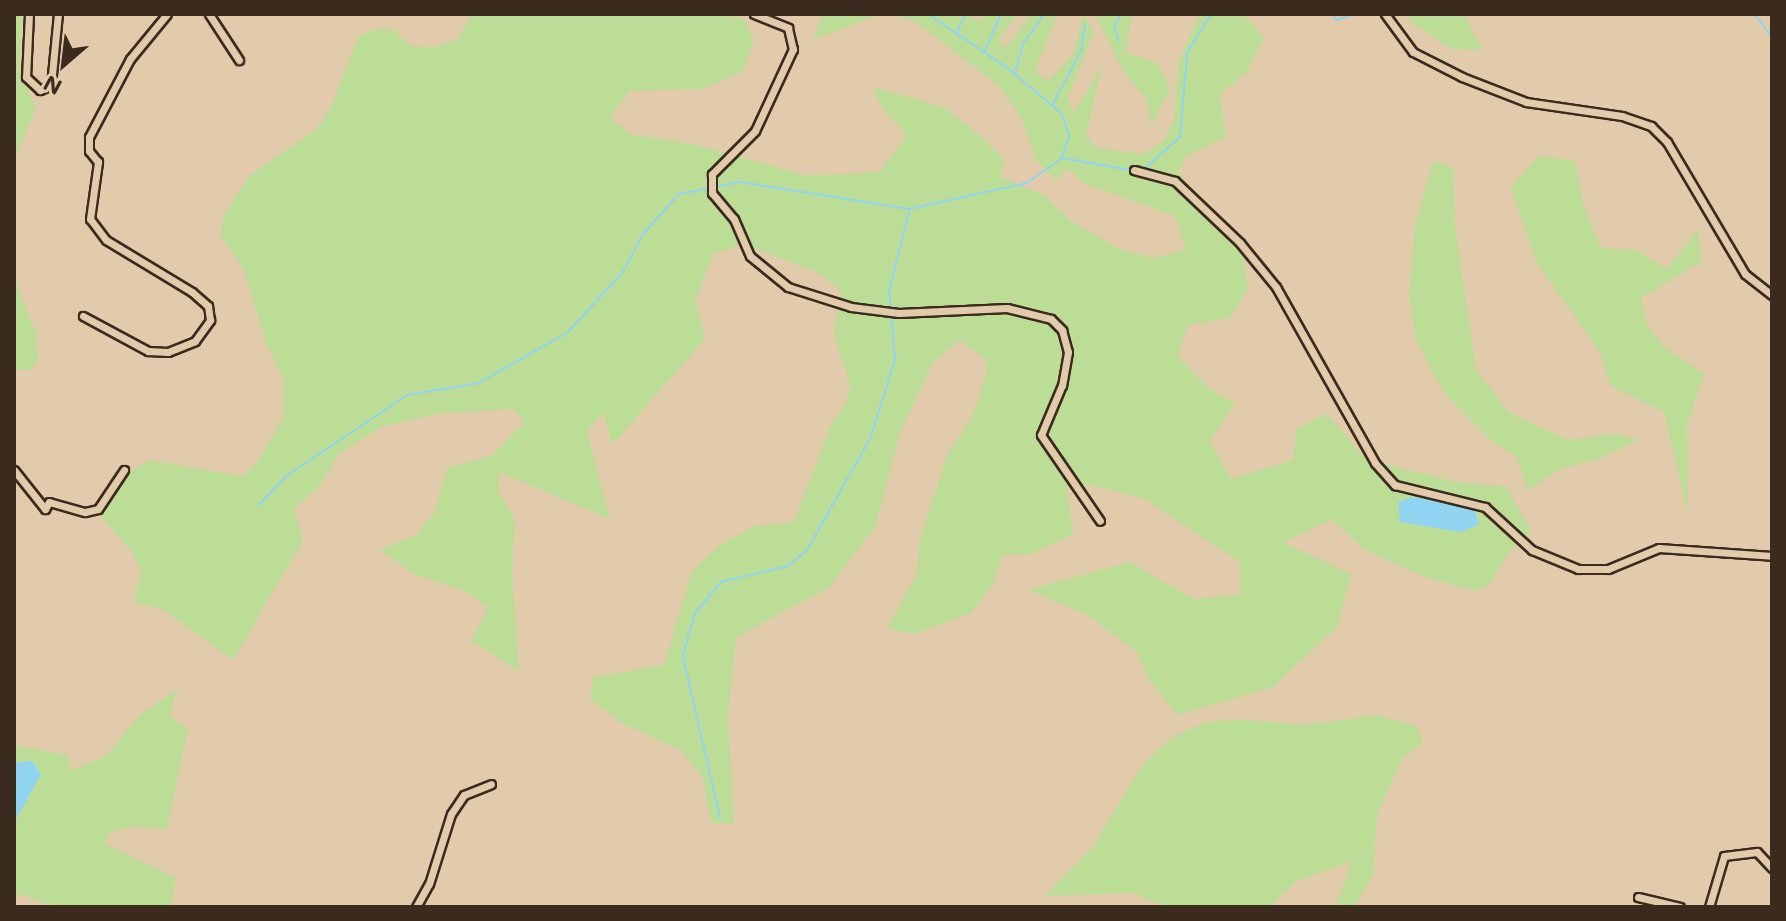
<!DOCTYPE html>
<html>
<head>
<meta charset="utf-8">
<style>
	body { margin:0 }
	#map { position:relative; width:1786px; height:921px; overflow:hidden; background:#e2cbab; font-family:Mali,sans-serif }
	div>[style] { position:absolute }
	[style*='--x'] { left:calc(var(--x)*1px); top:calc(var(--y)*1px); width:calc(var(--w)*1px); rotate:calc(var(--a)*1deg) }
	.green>* { inset:0; background:#bcdd96 }
	.water>* { inset:0; background:#90d4f2 }
	.stream>* { height:2px; margin:-1px; padding:0 1px; transform-origin:1px; border-radius:1px; background:#90d4f2 }
	.roads { filter:drop-shadow(2px 0 #3b2a1e) drop-shadow(-2px 0 #3b2a1e) drop-shadow(0 2px #3b2a1e) drop-shadow(0 -2px #3b2a1e) }
	.street>* { height:7px; margin:-3.5px; padding:0 3.5px; transform-origin:3.5px; border-radius:3.5px; background:#e2cbab }
	span { translate:-50% -50%; white-space:nowrap; text-align:center; line-height:1.15; -webkit-text-stroke:6px #e2cbab; paint-order:stroke }
	.frame { position:absolute; inset:0; border:16px solid #3b2a1e; pointer-events:none }
	.north { position:absolute; left:24px; top:24px; width:80px; height:80px; -webkit-text-stroke:6px #e2cbab; paint-order:stroke; rotate:208deg; font-size:22px; font-weight:700; line-height:32px; text-align:center; color:#3b2a1e }
	.north::after { content:''; display:block; margin:auto; width:28px; height:36px; background:#3b2a1e; clip-path:polygon(50% 0,100% 100%,50% 72%,0 100%) }
</style>
</head>
<body>
<div id="map">
	<div class="green">
		<i style="clip-path:polygon(14px 14px,23px 14px,19px 70px,36px 108px,14px 160px)"></i>
		<i style="clip-path:polygon(472px 14px,724px 14px,745px 20px,754px 41px,742px 72px,703px 89px,630px 91px,610px 117px,629px 134px,697px 145px,808px 176px,880px 172px,906px 135px,881px 106px,873px 88px,914px 98px,946px 109px,980px 135px,1005px 160px,1000px 177px,1044px 195px,1072px 222px,1122px 250px,1154px 258px,1186px 249px,1175px 216px,1083px 183px,1068px 168px,1056px 180px,1036px 160px,1023px 121px,999px 86px,916px 22px,892px 14px,970px 14px,977px 22px,986px 14px,1018px 14px,998px 40px,1006px 47px,1032px 14px,1057px 14px,1035px 71px,1048px 81px,1074px 53px,1083px 14px,1094px 32px,1068px 97px,1074px 114px,1102px 65px,1086px 135px,1096px 148px,1144px 154px,1165px 139px,1174px 118px,1178px 62px,1200px 14px,1244px 14px,1264px 38px,1247px 72px,1220px 94px,1226px 137px,1186px 156px,1178px 172px,1242px 246px,1248px 290px,1230px 318px,1188px 325px,1178px 356px,1211px 390px,1235px 402px,1210px 441px,1231px 479px,1293px 460px,1296px 429px,1326px 413px,1366px 459px,1456px 482px,1507px 487px,1531px 532px,1510px 551px,1491px 582px,1478px 591px,1430px 579px,1365px 550px,1332px 519px,1283px 542px,1351px 574px,1337px 627px,1273px 687px,1178px 715px,1149px 680px,1137px 652px,1088px 615px,1028px 590px,1130px 562px,1193px 599px,1241px 594px,1240px 562px,1145px 499px,1091px 485px,1066px 487px,1074px 534px,1031px 554px,1002px 555px,992px 587px,969px 614px,914px 634px,887px 629px,917px 575px,919px 543px,947px 455px,972px 418px,987px 372px,984px 357px,959px 340px,932px 364px,900px 433px,876px 525px,829px 588px,736px 637px,728px 715px,734px 824px,711px 823px,702px 776px,681px 750px,623px 724px,590px 699px,594px 677px,664px 665px,692px 571px,719px 546px,752px 527px,794px 522px,833px 420px,846px 404px,850px 384px,834px 334px,841px 291px,817px 272px,744px 244px,713px 254px,695px 300px,705px 339px,612px 445px,604px 413px,587px 431px,610px 519px,499px 472px,498px 491px,515px 520px,512px 573px,519px 671px,472px 641px,488px 607px,464px 591px,414px 574px,379px 549px,414px 537px,435px 512px,447px 468px,492px 455px,524px 422px,514px 409px,440px 413px,381px 427px,339px 454px,318px 488px,294px 508px,303px 540px,233px 660px,164px 610px,134px 602px,141px 570px,131px 550px,97px 513px,132px 471px,148px 460px,243px 476px,259px 459px,284px 417px,284px 379px,267px 345px,243px 268px,220px 235px,225px 213px,249px 176px,317px 129px,332px 106px,358px 37px,375px 29px,395px 30px,409px 45px,433px 48px,458px 39px)"></i>
		<i style="clip-path:polygon(823px 14px,881px 14px,813px 40px)"></i>
		<i style="clip-path:polygon(1132px 14px,1126px 53px,1158px 63px,1170px 90px,1151px 126px,1146px 97px,1124px 73px,1096px 15px)"></i>
		<i style="clip-path:polygon(1408px 14px,1464px 14px,1482px 50px,1451px 49px,1411px 22px)"></i>
		<i style="clip-path:polygon(1538px 156px,1575px 161px,1584px 207px,1601px 248px,1636px 250px,1667px 269px,1698px 229px,1701px 262px,1641px 298px,1647px 324px,1663px 346px,1704px 374px,1687px 426px,1688px 514px,1664px 412px,1611px 386px,1600px 353px,1537px 263px,1511px 188px)"></i>
		<i style="clip-path:polygon(1433px 161px,1453px 167px,1455px 226px,1476px 370px,1510px 413px,1568px 440px,1617px 434px,1638px 440px,1601px 458px,1559px 469px,1528px 491px,1516px 456px,1493px 442px,1445px 394px,1416px 340px,1409px 296px,1415px 226px)"></i>
		<i style="clip-path:polygon(14px 278px,36px 333px,38px 361px,30px 370px,14px 370px)"></i>
		<i style="clip-path:polygon(178px 689px,169px 715px,188px 729px,167px 830px,136px 826px,108px 833px,105px 844px,176px 878px,171px 907px,56px 907px,21px 894px,14px 899px,14px 823px,32px 761px,14px 763px,14px 745px,67px 755px,71px 771px,106px 756px,141px 714px)"></i>
		<i style="clip-path:polygon(1377px 715px,1416px 726px,1423px 742px,1402px 759px,1377px 814px,1373px 874px,1355px 907px,1336px 907px,1352px 861px,1297px 881px,1270px 907px,1166px 907px,1133px 893px,1044px 896px,1092px 848px,1144px 763px,1173px 737px,1201px 724px,1233px 719px,1306px 725px)"></i>
	</div>
	<div class="water">
		<i style="clip-path:polygon(1412px 497px,1464px 505px,1475px 511px,1479px 524px,1461px 532px,1400px 522px,1398px 502px)"></i>
		<i style="clip-path:polygon(32px 761px,41px 774px,14px 823px,14px 763px)"></i>
	</div>
	<div class="stream">
		<i style="--x:928;--y:14;--w:98;--a:34.2"></i>
		<i style="--x:1009;--y:69;--w:70;--a:40.3"></i>
		<i style="--x:1062;--y:114;--w:23;--a:72"></i>
		<i style="--x:1069;--y:136;--w:23;--a:108"></i>
		<i style="--x:1062;--y:158;--w:69;--a:10"></i>
		<i style="--x:1332;--y:14;--w:8;--a:50"></i>
		<i style="--x:1337;--y:20;--w:20;--a:-18"></i>
		<i style="--x:1754;--y:14;--w:29;--a:52"></i>
		<i style="--x:956;--y:35;--w:23;--a:-67"></i>
		<i style="--x:1120;--y:42;--w:16;--a:-112"></i>
		<i style="--x:1114;--y:27;--w:15;--a:-62"></i>
		<i style="--x:984;--y:52;--w:42;--a:-65.9"></i>
		<i style="--x:1015;--y:73;--w:30;--a:-75"></i>
		<i style="--x:1023;--y:44;--w:37;--a:-55"></i>
		<i style="--x:1053;--y:104;--w:61;--a:-62.6"></i>
		<i style="--x:1081;--y:50;--w:26;--a:-81"></i>
		<i style="--x:1144;--y:169;--w:48;--a:-41.6"></i>
		<i style="--x:1180;--y:137;--w:84;--a:-85.2"></i>
		<i style="--x:1187;--y:53;--w:46;--a:-58.4"></i>
		<i style="--x:716;--y:187;--w:25;--a:-12"></i>
		<i style="--x:740;--y:182;--w:171;--a:9.1"></i>
		<i style="--x:909;--y:209;--w:121;--a:-12.4"></i>
		<i style="--x:1027;--y:183;--w:43;--a:-35.5"></i>
		<i style="--x:259;--y:505;--w:38;--a:-47"></i>
		<i style="--x:285;--y:477;--w:147;--a:-33.9"></i>
		<i style="--x:407;--y:395;--w:73;--a:-9.5"></i>
		<i style="--x:479;--y:383;--w:103;--a:-29.8"></i>
		<i style="--x:568;--y:332;--w:81;--a:-47.5"></i>
		<i style="--x:623;--y:272;--w:43;--a:-62.2"></i>
		<i style="--x:643;--y:234;--w:54;--a:-48"></i>
		<i style="--x:679;--y:194;--w:32;--a:-11"></i>
		<i style="--x:720;--y:818;--w:166;--a:-102.9"></i>
		<i style="--x:683;--y:656;--w:45;--a:-74.4"></i>
		<i style="--x:695;--y:613;--w:40;--a:-50"></i>
		<i style="--x:721;--y:582;--w:69;--a:-13.4"></i>
		<i style="--x:788;--y:566;--w:25;--a:-40"></i>
		<i style="--x:807;--y:550;--w:128;--a:-60.4"></i>
		<i style="--x:870;--y:439;--w:83;--a:-72.4"></i>
		<i style="--x:895;--y:360;--w:70;--a:-94.9"></i>
		<i style="--x:889;--y:290;--w:81;--a:-75.6"></i>
	</div>
	<div class="roads">
		<div class="street">
			<i style="--x:29;--y:14;--w:63;--a:92.7"></i>
			<i style="--x:26;--y:77;--w:19;--a:43"></i>
			<i style="--x:40;--y:90;--w:12;--a:-24"></i>
			<i style="--x:51;--y:85;--w:71;--a:-84.4"></i>
			<i style="--x:209;--y:14;--w:55;--a:56.9"></i>
			<i style="--x:754;--y:14;--w:37;--a:22"></i>
			<i style="--x:788;--y:28;--w:22;--a:77"></i>
			<i style="--x:793;--y:49;--w:90;--a:114.9"></i>
			<i style="--x:755;--y:131;--w:61;--a:135"></i>
			<i style="--x:712;--y:174;--w:19;--a:90"></i>
			<i style="--x:712;--y:193;--w:34;--a:50"></i>
			<i style="--x:734;--y:219;--w:40;--a:66.6"></i>
			<i style="--x:750;--y:256;--w:49;--a:39.2"></i>
			<i style="--x:788;--y:287;--w:66;--a:17.6"></i>
			<i style="--x:851;--y:307;--w:48;--a:7.1"></i>
			<i style="--x:899;--y:313;--w:108;--a:-2.7"></i>
			<i style="--x:1007;--y:308;--w:45;--a:14"></i>
			<i style="--x:1051;--y:319;--w:16;--a:45"></i>
			<i style="--x:1062;--y:330;--w:23;--a:75"></i>
			<i style="--x:1068;--y:352;--w:34;--a:100"></i>
			<i style="--x:1062;--y:385;--w:54;--a:112.8"></i>
			<i style="--x:1041;--y:435;--w:104;--a:55.5"></i>
			<i style="--x:1385;--y:14;--w:47;--a:53.6"></i>
			<i style="--x:1413;--y:52;--w:55;--a:27"></i>
			<i style="--x:1462;--y:77;--w:69;--a:21.3"></i>
			<i style="--x:1526;--y:102;--w:97;--a:8.3"></i>
			<i style="--x:1622;--y:116;--w:31;--a:19"></i>
			<i style="--x:1651;--y:126;--w:23;--a:45"></i>
			<i style="--x:1667;--y:142;--w:153;--a:59.4"></i>
			<i style="--x:1745;--y:274;--w:34;--a:38"></i>
			<i style="--x:1134;--y:170;--w:42;--a:15"></i>
			<i style="--x:1175;--y:181;--w:90;--a:43.6"></i>
			<i style="--x:1240;--y:243;--w:57;--a:50.7"></i>
			<i style="--x:1276;--y:287;--w:202;--a:60.6"></i>
			<i style="--x:1375;--y:463;--w:30;--a:48"></i>
			<i style="--x:1395;--y:485;--w:93;--a:13.7"></i>
			<i style="--x:1485;--y:507;--w:64;--a:42.5"></i>
			<i style="--x:1532;--y:550;--w:50;--a:22.4"></i>
			<i style="--x:1578;--y:569;--w:30;--a:0"></i>
			<i style="--x:1608;--y:569;--w:55;--a:-22.4"></i>
			<i style="--x:1659;--y:548;--w:113;--a:4"></i>
			<i style="--x:83;--y:316;--w:74;--a:28.3"></i>
			<i style="--x:148;--y:351;--w:20;--a:3"></i>
			<i style="--x:168;--y:352;--w:29;--a:-22"></i>
			<i style="--x:195;--y:341;--w:26;--a:-54"></i>
			<i style="--x:210;--y:320;--w:14;--a:-98"></i>
			<i style="--x:208;--y:306;--w:21;--a:-139"></i>
			<i style="--x:192;--y:292;--w:100;--a:-148.8"></i>
			<i style="--x:106;--y:240;--w:26;--a:-127"></i>
			<i style="--x:90;--y:219;--w:58;--a:-82"></i>
			<i style="--x:98;--y:162;--w:14;--a:-129"></i>
			<i style="--x:89;--y:151;--w:14;--a:-90"></i>
			<i style="--x:89;--y:137;--w:88;--a:-62.3"></i>
			<i style="--x:130;--y:59;--w:58;--a:-50.6"></i>
			<i style="--x:14;--y:470;--w:50;--a:51.5"></i>
			<i style="--x:45;--y:509;--w:8;--a:-60"></i>
			<i style="--x:49;--y:502;--w:37;--a:16"></i>
			<i style="--x:85;--y:512;--w:13;--a:-13"></i>
			<i style="--x:98;--y:509;--w:47;--a:-56.3"></i>
			<i style="--x:1638;--y:897;--w:43;--a:13.4"></i>
			<i style="--x:416;--y:907;--w:26;--a:-61"></i>
			<i style="--x:429;--y:884;--w:73;--a:-72.6"></i>
			<i style="--x:451;--y:814;--w:23;--a:-56"></i>
			<i style="--x:464;--y:795;--w:29;--a:-22"></i>
			<i style="--x:1709;--y:907;--w:53;--a:-73.6"></i>
			<i style="--x:1724;--y:856;--w:33;--a:-7"></i>
			<i style="--x:1757;--y:852;--w:22;--a:47"></i>
		</div>
	</div>
	<div class="frame"></div>
	<div class="north">N</div>
</div>
</body>
</html>
